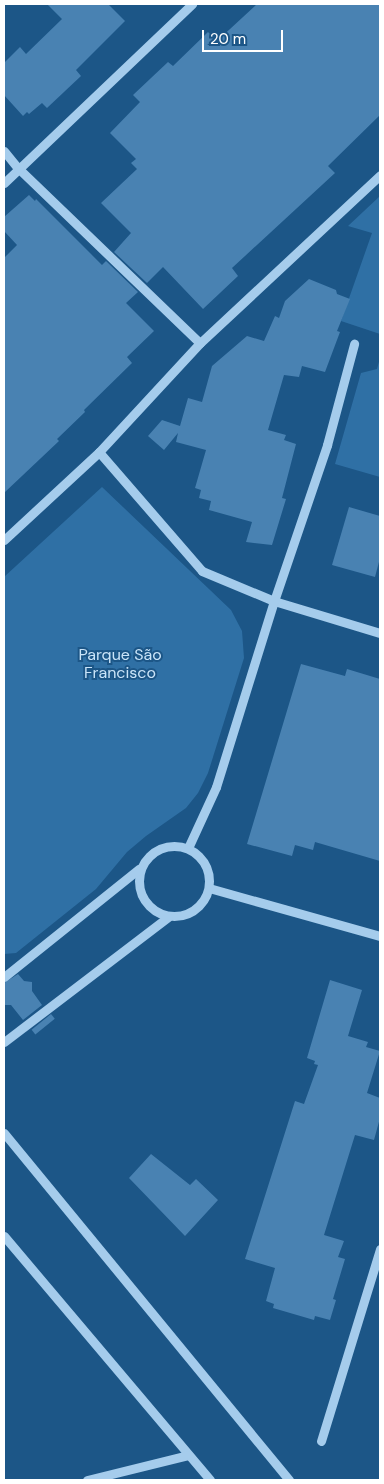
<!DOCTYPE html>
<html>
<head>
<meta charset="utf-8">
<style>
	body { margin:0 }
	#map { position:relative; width:384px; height:1484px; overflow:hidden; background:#1c5687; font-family:"DM Sans",sans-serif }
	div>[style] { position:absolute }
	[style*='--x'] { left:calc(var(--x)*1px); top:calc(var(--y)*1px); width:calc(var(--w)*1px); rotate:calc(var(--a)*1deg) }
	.green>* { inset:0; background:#2f70a5 }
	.building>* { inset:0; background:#4982b2; transform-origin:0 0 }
	.minor>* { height:9px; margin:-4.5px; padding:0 4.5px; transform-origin:4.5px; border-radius:4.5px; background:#a5ccec }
	.minor>.ring { margin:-4.5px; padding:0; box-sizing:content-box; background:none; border:9px solid #a5ccec; border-radius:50% }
	span { translate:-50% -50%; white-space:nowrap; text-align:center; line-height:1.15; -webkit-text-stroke:4px #1c5687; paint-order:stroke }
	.park-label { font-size:16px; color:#cae4f9 }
	.frame { position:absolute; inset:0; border:5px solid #fff; pointer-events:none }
	.scale { position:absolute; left:202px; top:30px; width:81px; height:22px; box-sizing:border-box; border:2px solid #fff; border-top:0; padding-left:6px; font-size:15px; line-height:18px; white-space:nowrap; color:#fff; -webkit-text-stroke:4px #1c5687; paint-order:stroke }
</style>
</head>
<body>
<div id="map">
	<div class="green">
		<i style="clip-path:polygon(380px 196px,380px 334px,341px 321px,372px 233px,348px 226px)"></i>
		<i style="clip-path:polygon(380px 358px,380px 477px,335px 464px,361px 373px,377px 369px)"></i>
		<i style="clip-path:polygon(102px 487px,231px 610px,242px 631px,244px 658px,208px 773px,198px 793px,186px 808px,146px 836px,127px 852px,96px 889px,16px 953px,4px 954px,4px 577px)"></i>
	</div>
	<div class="building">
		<i style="clip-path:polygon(47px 4px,108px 4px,125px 21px,76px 70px,81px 76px,47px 108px,42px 103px,29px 114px,27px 112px,23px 116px,4px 95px,4px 63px,20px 47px,26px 54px,62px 19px)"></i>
		<i style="clip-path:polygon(257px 4px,380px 4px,380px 115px,328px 166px,335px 173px,232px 268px,238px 276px,203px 309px,163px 267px,147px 283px,114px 252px,131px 233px,101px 203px,137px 169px,131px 163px,136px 159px,110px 133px,140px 102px,133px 95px,168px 62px,173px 66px,208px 32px,217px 41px)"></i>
		<i style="clip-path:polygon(29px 195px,35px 201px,36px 199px,102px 265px,106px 261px,138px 292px,126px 303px,154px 331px,127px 357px,132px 363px,84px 410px,85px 412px,57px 439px,59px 441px,4px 493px,4px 258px,17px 245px,4px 231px,4px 217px)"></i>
		<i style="clip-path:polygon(309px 279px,336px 290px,337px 294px,350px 299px,337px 331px,340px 332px,325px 372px,302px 366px,299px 377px,284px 375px,268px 430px,286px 435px,284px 440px,296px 444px,282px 498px,286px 499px,272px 545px,246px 542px,252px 522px,209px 510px,211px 501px,199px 498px,201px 490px,195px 488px,206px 450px,176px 442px,178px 433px,164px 450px,148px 436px,162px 420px,180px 426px,188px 398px,202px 402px,212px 366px,247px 336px,264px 341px,275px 316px,279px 318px,285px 301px)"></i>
		<i style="clip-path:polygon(349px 507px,380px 516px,380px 558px,375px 577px,332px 565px)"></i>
		<i style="clip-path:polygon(301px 664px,345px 676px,347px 669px,380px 679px,380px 861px,315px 842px,313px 850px,295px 845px,292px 856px,247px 844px)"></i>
		<i style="clip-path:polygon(18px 974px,24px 981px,32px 982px,32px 991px,42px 1005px,23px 1020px,11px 1005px,4px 1005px,4px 983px)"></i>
		<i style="clip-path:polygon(330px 980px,362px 990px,348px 1036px,368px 1042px,366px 1047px,380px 1051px,367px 1093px,380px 1098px,380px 1118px,374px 1140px,355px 1135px,324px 1235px,344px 1241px,338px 1257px,345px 1259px,333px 1299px,336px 1300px,330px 1320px,315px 1316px,314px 1320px,273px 1308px,274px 1304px,266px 1301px,275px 1268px,245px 1259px,295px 1101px,304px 1104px,318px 1065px,314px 1064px,315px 1061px,307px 1058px)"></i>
		<i style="left:51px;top:1014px;width:6px;height:25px;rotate:51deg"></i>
		<i style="clip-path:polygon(151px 1154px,190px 1185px,196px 1179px,218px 1200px,185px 1236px,129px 1178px)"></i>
	</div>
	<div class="minor">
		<i style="--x:4;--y:151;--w:22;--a:51"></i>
		<i style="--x:18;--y:168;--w:252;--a:43.9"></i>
		<i style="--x:4;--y:183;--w:260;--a:-43.6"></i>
		<i style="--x:99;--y:452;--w:157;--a:49.1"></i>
		<i style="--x:202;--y:571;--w:78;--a:22.6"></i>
		<i style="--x:274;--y:601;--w:111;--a:16.8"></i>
		<i style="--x:4;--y:540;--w:129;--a:-42.8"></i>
		<i style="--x:99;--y:452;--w:149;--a:-47.2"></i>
		<i style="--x:200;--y:343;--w:246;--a:-43"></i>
		<i class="ring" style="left:139px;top:846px;width:61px;height:61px"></i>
		<i style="--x:188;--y:848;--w:67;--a:-65.3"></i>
		<i style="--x:216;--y:787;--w:195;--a:-72.7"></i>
		<i style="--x:274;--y:601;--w:165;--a:-71.2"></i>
		<i style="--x:327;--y:445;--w:105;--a:-75"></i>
		<i style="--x:209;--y:888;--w:178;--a:15.7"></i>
		<i style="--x:4;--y:977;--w:173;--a:-38.7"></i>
		<i style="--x:4;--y:1042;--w:206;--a:-37.3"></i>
		<i style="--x:4;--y:1133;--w:449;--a:50.6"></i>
		<i style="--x:4;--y:1236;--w:319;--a:49.8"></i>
		<i style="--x:321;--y:1441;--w:201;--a:-72.9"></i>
		<i style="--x:87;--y:1480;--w:104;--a:-13.9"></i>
	</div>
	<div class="park-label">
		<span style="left:120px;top:664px">Parque São<br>Francisco</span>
	</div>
	<div class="frame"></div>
	<div class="scale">20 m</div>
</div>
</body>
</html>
